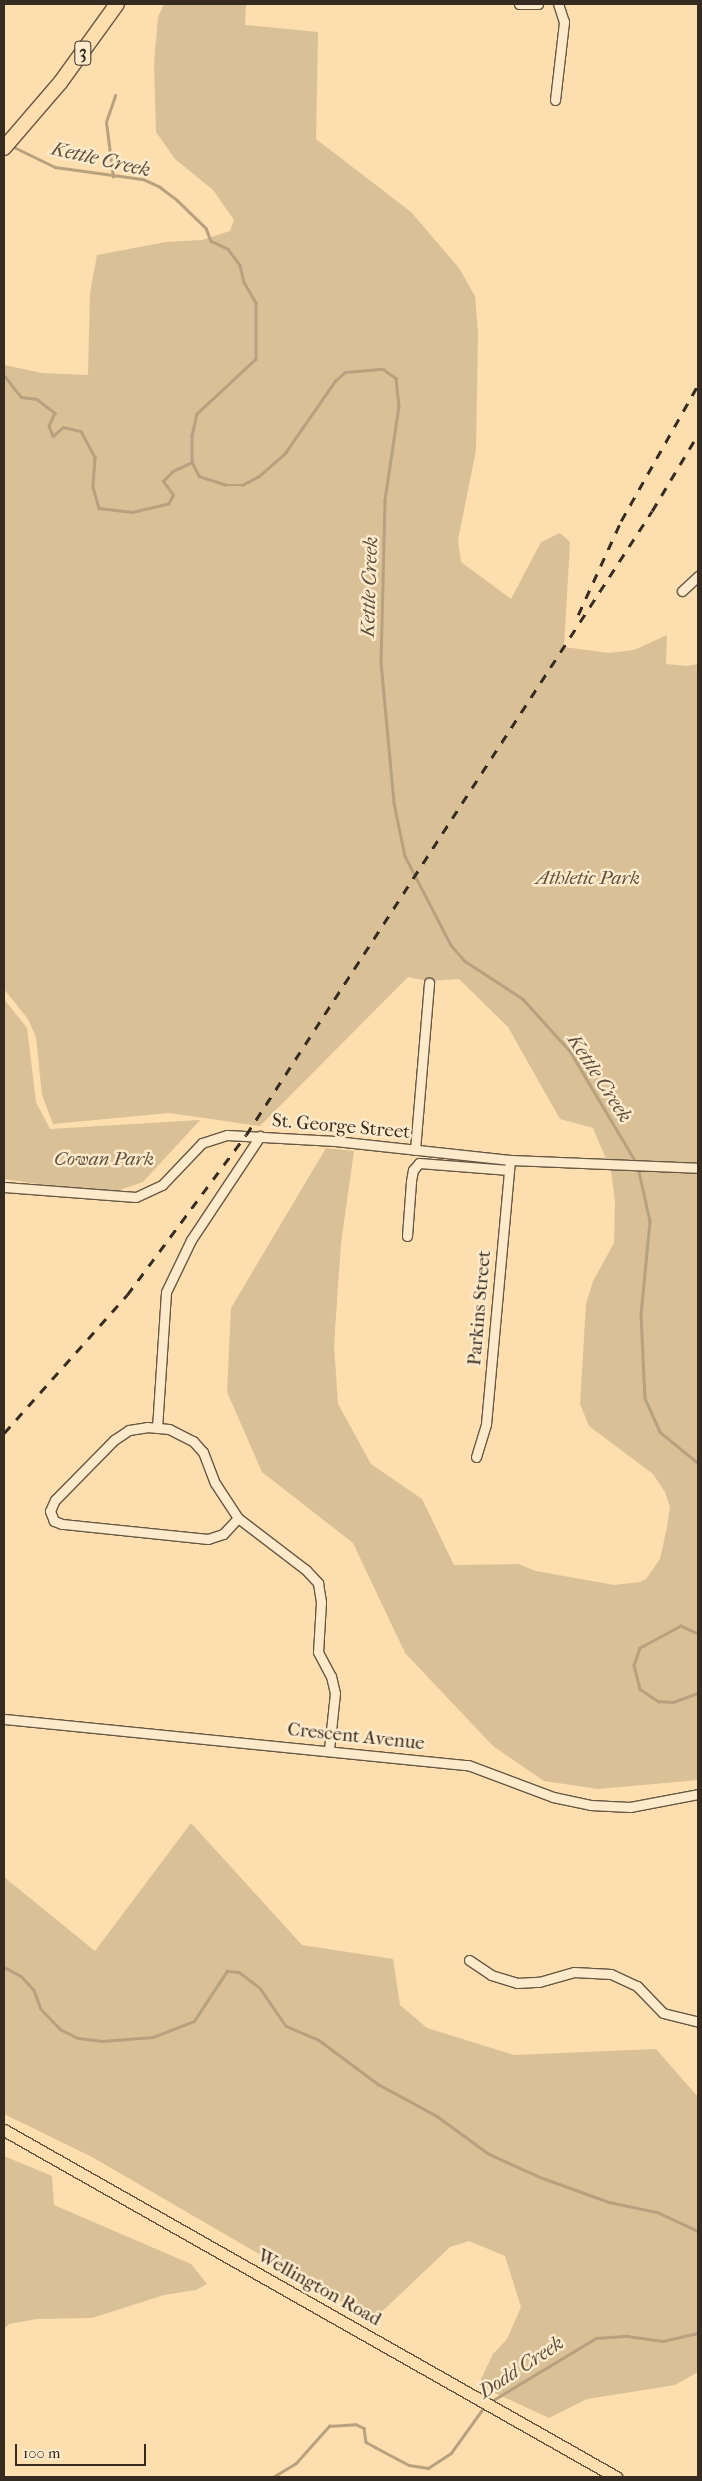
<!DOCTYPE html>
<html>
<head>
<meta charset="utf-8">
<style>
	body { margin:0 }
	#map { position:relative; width:702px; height:2481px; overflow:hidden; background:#fcdeaf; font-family:"IM FELL French Canon",serif }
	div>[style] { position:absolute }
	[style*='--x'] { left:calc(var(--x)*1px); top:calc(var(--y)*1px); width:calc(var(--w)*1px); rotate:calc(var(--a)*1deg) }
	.green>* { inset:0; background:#dac097 }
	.stream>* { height:2.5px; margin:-1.25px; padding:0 1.25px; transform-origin:1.25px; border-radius:1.25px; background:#b8a17e }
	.roads { filter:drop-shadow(1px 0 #675844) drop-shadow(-1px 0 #675844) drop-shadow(0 1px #675844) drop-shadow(0 -1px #675844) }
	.minor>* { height:9px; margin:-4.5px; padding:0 4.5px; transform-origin:4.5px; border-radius:4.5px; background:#fdeacb }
	.major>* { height:11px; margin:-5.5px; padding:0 5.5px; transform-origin:5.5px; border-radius:5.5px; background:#fcdeaf }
	.highway>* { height:14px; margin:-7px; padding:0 7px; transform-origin:7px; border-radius:7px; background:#fcdeaf }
	.rail>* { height:2.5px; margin-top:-1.25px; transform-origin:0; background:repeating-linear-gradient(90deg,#352b20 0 9px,transparent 0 18px) }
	span { translate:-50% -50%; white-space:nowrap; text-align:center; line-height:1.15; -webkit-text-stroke:5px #fdeacb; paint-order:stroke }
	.shield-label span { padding:1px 4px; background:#fdeacb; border:1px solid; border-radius:4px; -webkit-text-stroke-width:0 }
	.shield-label { font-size:18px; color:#352b20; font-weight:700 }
	.park-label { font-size:19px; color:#5e503e; font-style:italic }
	.street-label { font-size:19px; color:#352b20 }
	.water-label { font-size:20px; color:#5c4e3c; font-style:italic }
	.frame { position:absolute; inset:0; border:5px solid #352b20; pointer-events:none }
	.scale { position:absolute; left:15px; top:2444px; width:131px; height:22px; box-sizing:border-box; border:2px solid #352b20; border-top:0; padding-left:6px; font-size:15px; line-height:18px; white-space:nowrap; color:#352b20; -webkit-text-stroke:4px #fdeacb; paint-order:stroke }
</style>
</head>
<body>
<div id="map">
	<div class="green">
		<i style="clip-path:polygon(164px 4px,246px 4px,245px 25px,318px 32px,316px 139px,411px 212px,459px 268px,475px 296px,478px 333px,476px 450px,458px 540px,461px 562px,511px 599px,541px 542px,560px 533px,570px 542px,564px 647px,609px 653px,634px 650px,667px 635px,666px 664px,687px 666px,698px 664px,698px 1780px,598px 1789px,544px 1781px,493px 1746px,405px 1653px,353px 1543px,262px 1472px,227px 1392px,231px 1308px,326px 1148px,354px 1151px,341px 1243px,334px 1345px,338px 1404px,371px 1464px,422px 1499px,454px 1565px,518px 1564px,536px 1571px,614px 1585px,640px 1582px,646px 1579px,660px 1559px,667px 1527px,670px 1507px,665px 1492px,653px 1474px,589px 1426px,580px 1404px,586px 1304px,593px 1281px,614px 1243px,615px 1201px,611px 1171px,593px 1128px,560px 1119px,508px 1027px,459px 979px,428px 981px,408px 977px,260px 1126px,169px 1113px,53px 1124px,42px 1095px,36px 1037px,28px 1019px,4px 989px,4px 365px,42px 373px,88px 375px,90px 293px,97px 255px,166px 242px,202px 240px,230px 231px,234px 220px,213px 190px,175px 159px,156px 132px,154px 63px,158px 17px)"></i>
		<i style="clip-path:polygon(4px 999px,27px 1028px,36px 1102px,50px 1129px,200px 1120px,143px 1182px,108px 1194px,4px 1179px)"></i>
		<i style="clip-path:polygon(191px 1823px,302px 1945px,393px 1959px,400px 2005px,427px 2028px,514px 2055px,656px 2049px,698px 2097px,698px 2372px,675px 2385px,587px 2399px,549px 2418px,484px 2388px,481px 2379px,493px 2354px,507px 2339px,521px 2307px,505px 2256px,469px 2241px,450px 2247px,373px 2320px,92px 2157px,4px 2114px,4px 1877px,95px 1951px)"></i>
		<i style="clip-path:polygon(4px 2156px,52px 2176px,54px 2205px,191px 2264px,207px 2284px,196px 2290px,164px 2295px,92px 2318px,37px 2319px,9px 2324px,4px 2329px)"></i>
	</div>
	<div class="stream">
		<i style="--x:12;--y:146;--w:48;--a:26"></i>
		<i style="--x:55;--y:167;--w:89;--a:7.8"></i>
		<i style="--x:143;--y:179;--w:19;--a:25"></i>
		<i style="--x:160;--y:187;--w:21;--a:37"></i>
		<i style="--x:177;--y:200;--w:40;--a:44"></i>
		<i style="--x:206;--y:228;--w:14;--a:69"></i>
		<i style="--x:211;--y:241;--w:19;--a:25"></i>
		<i style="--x:228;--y:249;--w:20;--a:53"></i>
		<i style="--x:240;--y:265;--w:17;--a:77"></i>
		<i style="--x:244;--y:282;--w:24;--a:60"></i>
		<i style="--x:256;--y:303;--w:56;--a:90"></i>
		<i style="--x:256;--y:359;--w:81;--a:137"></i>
		<i style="--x:197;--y:414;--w:22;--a:103"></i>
		<i style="--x:192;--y:435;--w:27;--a:90"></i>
		<i style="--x:192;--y:462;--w:16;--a:63"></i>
		<i style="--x:199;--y:476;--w:28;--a:18"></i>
		<i style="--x:226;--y:485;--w:16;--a:0"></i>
		<i style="--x:242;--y:485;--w:19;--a:-28"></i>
		<i style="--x:259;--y:476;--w:35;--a:-41"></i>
		<i style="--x:285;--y:453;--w:88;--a:-55.2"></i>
		<i style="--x:335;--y:381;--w:13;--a:-42"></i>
		<i style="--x:345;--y:372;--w:38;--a:-5"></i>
		<i style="--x:383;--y:369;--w:16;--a:35"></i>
		<i style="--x:396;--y:378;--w:28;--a:84"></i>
		<i style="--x:399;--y:406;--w:95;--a:98.5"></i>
		<i style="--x:385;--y:500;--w:162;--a:91.4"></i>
		<i style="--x:381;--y:662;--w:142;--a:84.7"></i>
		<i style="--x:394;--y:803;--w:54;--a:78.3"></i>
		<i style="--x:405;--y:856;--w:100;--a:62.7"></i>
		<i style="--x:451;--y:945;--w:21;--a:49"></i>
		<i style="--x:465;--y:961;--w:69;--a:33.2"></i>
		<i style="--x:523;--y:999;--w:70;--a:47.9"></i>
		<i style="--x:570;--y:1051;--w:129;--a:59.3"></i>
		<i style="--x:113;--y:177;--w:55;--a:-97.3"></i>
		<i style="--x:106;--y:122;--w:28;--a:-71"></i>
		<i style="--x:4;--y:375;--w:28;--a:52"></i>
		<i style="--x:21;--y:397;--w:16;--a:7"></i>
		<i style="--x:37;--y:399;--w:23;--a:38"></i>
		<i style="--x:55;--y:413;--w:14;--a:115"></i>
		<i style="--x:49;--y:426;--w:11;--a:68"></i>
		<i style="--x:53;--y:436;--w:13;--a:-42"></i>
		<i style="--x:63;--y:427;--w:18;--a:13"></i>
		<i style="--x:81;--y:431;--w:30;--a:62"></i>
		<i style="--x:95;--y:457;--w:30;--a:94"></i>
		<i style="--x:93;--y:487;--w:22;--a:74"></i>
		<i style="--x:99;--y:508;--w:33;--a:7"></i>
		<i style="--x:132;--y:512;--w:37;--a:-13"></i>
		<i style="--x:168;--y:504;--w:10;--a:-61"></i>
		<i style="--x:173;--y:495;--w:17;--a:-126"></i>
		<i style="--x:163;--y:481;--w:14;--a:-45"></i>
		<i style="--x:173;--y:471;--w:21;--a:-25"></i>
		<i style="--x:638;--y:1167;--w:55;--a:77.5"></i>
		<i style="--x:650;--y:1221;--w:93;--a:95.5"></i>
		<i style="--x:641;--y:1314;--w:84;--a:87.3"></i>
		<i style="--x:645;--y:1398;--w:37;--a:66"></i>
		<i style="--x:660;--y:1432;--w:49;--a:39.2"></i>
		<i style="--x:698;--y:1634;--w:19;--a:-155"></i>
		<i style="--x:681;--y:1626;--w:47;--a:151.8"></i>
		<i style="--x:640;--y:1648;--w:18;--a:109"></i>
		<i style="--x:634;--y:1665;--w:25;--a:76"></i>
		<i style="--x:640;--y:1689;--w:22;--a:34"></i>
		<i style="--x:658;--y:1701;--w:15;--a:4"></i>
		<i style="--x:673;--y:1702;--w:27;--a:-20"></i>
		<i style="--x:4;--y:1967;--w:19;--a:28"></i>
		<i style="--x:21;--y:1976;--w:19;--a:47"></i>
		<i style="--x:34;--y:1990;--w:20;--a:70"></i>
		<i style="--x:41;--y:2009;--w:28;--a:46"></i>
		<i style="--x:60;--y:2029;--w:20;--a:27"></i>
		<i style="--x:78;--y:2038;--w:24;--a:7"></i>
		<i style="--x:102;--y:2041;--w:51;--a:-4.5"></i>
		<i style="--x:153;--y:2037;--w:44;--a:-21.3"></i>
		<i style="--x:194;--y:2021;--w:60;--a:-56.6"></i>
		<i style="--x:227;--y:1971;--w:12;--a:5"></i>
		<i style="--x:239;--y:1972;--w:26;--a:37"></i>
		<i style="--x:260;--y:1988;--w:46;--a:55.6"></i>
		<i style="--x:286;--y:2026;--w:36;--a:23"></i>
		<i style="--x:319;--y:2040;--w:74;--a:36.7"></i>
		<i style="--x:378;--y:2084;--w:67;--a:28.5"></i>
		<i style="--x:437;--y:2116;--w:64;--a:36.2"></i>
		<i style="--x:489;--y:2154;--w:56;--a:24.3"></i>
		<i style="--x:540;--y:2177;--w:73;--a:19.9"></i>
		<i style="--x:609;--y:2202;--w:49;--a:11.8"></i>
		<i style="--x:657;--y:2212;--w:45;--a:24.9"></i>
		<i style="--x:490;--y:2402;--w:124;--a:-31.1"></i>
		<i style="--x:596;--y:2338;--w:31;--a:-4"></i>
		<i style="--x:627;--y:2336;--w:36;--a:8"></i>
		<i style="--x:663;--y:2341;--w:36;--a:-13"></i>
		<i style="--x:273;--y:2477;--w:27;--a:-31"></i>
		<i style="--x:296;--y:2463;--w:50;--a:-48.3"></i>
		<i style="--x:329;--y:2426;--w:26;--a:-4"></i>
		<i style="--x:355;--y:2424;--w:10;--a:24"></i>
		<i style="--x:364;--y:2428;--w:14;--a:82"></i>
		<i style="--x:366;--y:2442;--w:10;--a:29"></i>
		<i style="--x:375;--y:2447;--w:38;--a:28"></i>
		<i style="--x:409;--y:2465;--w:19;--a:9"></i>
		<i style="--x:428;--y:2468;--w:27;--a:-33"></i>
		<i style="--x:451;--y:2453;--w:57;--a:-54.3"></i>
	</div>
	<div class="roads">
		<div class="minor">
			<i style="--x:519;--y:4;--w:19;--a:0"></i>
			<i style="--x:555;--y:100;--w:79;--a:-83.4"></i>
			<i style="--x:564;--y:22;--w:19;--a:-108"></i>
			<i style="--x:682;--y:591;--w:22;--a:-43"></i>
			<i style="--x:415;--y:1150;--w:168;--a:-85.2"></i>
			<i style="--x:4;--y:1187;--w:132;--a:4.3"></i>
			<i style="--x:136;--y:1197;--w:29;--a:-25"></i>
			<i style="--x:162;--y:1185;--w:58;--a:-46.4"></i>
			<i style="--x:202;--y:1143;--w:26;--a:-18"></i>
			<i style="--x:227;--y:1135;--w:108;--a:3.2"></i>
			<i style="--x:335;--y:1141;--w:176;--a:6.2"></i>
			<i style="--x:510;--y:1160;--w:188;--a:2.4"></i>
			<i style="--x:407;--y:1236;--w:55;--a:-85.8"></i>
			<i style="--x:411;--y:1181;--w:11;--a:-80"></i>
			<i style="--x:413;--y:1170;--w:9;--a:-49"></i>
			<i style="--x:419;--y:1163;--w:90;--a:4.4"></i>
			<i style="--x:157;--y:1428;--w:136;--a:-86.2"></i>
			<i style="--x:166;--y:1292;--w:58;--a:-64.3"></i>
			<i style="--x:191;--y:1240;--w:125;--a:-56.4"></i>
			<i style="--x:476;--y:1457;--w:34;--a:-73"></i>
			<i style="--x:486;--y:1424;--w:265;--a:-84.8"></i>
			<i style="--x:238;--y:1518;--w:22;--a:133"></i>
			<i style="--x:223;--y:1534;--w:16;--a:162"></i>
			<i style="--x:208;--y:1539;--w:147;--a:-174.1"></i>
			<i style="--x:62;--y:1524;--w:9;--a:-159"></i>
			<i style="--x:54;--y:1521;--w:11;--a:-112"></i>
			<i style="--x:50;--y:1511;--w:12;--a:-66"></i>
			<i style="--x:55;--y:1500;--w:84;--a:-45.5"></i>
			<i style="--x:114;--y:1440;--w:18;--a:-34"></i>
			<i style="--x:129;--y:1430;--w:18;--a:-9"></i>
			<i style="--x:147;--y:1427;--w:22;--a:5"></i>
			<i style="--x:169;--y:1429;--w:27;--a:27"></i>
			<i style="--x:193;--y:1441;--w:15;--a:48"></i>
			<i style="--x:203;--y:1452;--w:33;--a:69"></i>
			<i style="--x:215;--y:1483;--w:42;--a:56.7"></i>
			<i style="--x:238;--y:1518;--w:86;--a:37.4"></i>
			<i style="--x:306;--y:1570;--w:18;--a:47"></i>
			<i style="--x:318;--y:1583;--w:19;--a:81"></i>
			<i style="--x:321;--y:1602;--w:50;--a:93.4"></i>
			<i style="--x:318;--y:1652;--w:27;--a:62"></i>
			<i style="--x:331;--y:1676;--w:17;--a:77"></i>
			<i style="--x:335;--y:1693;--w:56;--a:96.1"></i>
			<i style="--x:4;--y:1719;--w:466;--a:5.7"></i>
			<i style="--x:468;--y:1765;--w:91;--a:20.6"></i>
			<i style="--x:553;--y:1797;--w:38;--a:12"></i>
			<i style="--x:590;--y:1805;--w:40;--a:2.9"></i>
			<i style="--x:630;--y:1807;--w:69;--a:-10.8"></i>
			<i style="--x:469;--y:1960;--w:27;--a:34"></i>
			<i style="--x:491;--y:1975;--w:27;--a:17"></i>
			<i style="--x:517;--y:1983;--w:22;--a:-3"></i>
			<i style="--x:539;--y:1982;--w:36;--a:-16"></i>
			<i style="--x:574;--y:1972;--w:37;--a:3"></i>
			<i style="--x:611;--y:1974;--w:29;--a:25"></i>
			<i style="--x:637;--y:1986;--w:37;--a:46"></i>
			<i style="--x:663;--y:2013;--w:36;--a:14"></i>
		</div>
		<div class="major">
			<i style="--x:4;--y:2130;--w:704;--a:29.55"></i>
		</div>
		<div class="highway">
			<i style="--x:4;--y:148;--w:86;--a:-49.3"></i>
			<i style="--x:60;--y:83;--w:97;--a:-54.2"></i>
		</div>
	</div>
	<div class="rail">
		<i style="--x:578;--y:615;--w:103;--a:-65.4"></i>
		<i style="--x:621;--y:521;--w:156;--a:-60.5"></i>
		<i style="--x:4;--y:1433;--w:185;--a:-48.3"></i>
		<i style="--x:127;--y:1295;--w:199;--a:-53.4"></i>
		<i style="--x:246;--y:1135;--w:744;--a:-56.95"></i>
		<i style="--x:652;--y:511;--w:90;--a:-59.1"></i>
	</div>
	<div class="shield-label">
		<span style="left:83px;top:53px">3</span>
	</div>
	<div class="park-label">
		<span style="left:588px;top:879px">Athletic Park</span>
		<span style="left:104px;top:1160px">Cowan Park</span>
	</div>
	<div class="street-label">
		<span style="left:341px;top:1127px;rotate:5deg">St. George Street</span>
		<span style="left:480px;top:1308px;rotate:-85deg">Parkins Street</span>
		<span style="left:356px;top:1737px;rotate:6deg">Crescent Avenue</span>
		<span style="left:319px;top:2288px;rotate:29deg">Wellington Road</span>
	</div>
	<div class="water-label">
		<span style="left:101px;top:159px;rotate:13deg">Kettle Creek</span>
		<span style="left:369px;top:587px;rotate:-88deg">Kettle Creek</span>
		<span style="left:600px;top:1078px;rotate:57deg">Kettle Creek</span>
		<span style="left:521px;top:2367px;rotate:-33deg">Dodd Creek</span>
	</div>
	<div class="frame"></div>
	<div class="scale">100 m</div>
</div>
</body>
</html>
